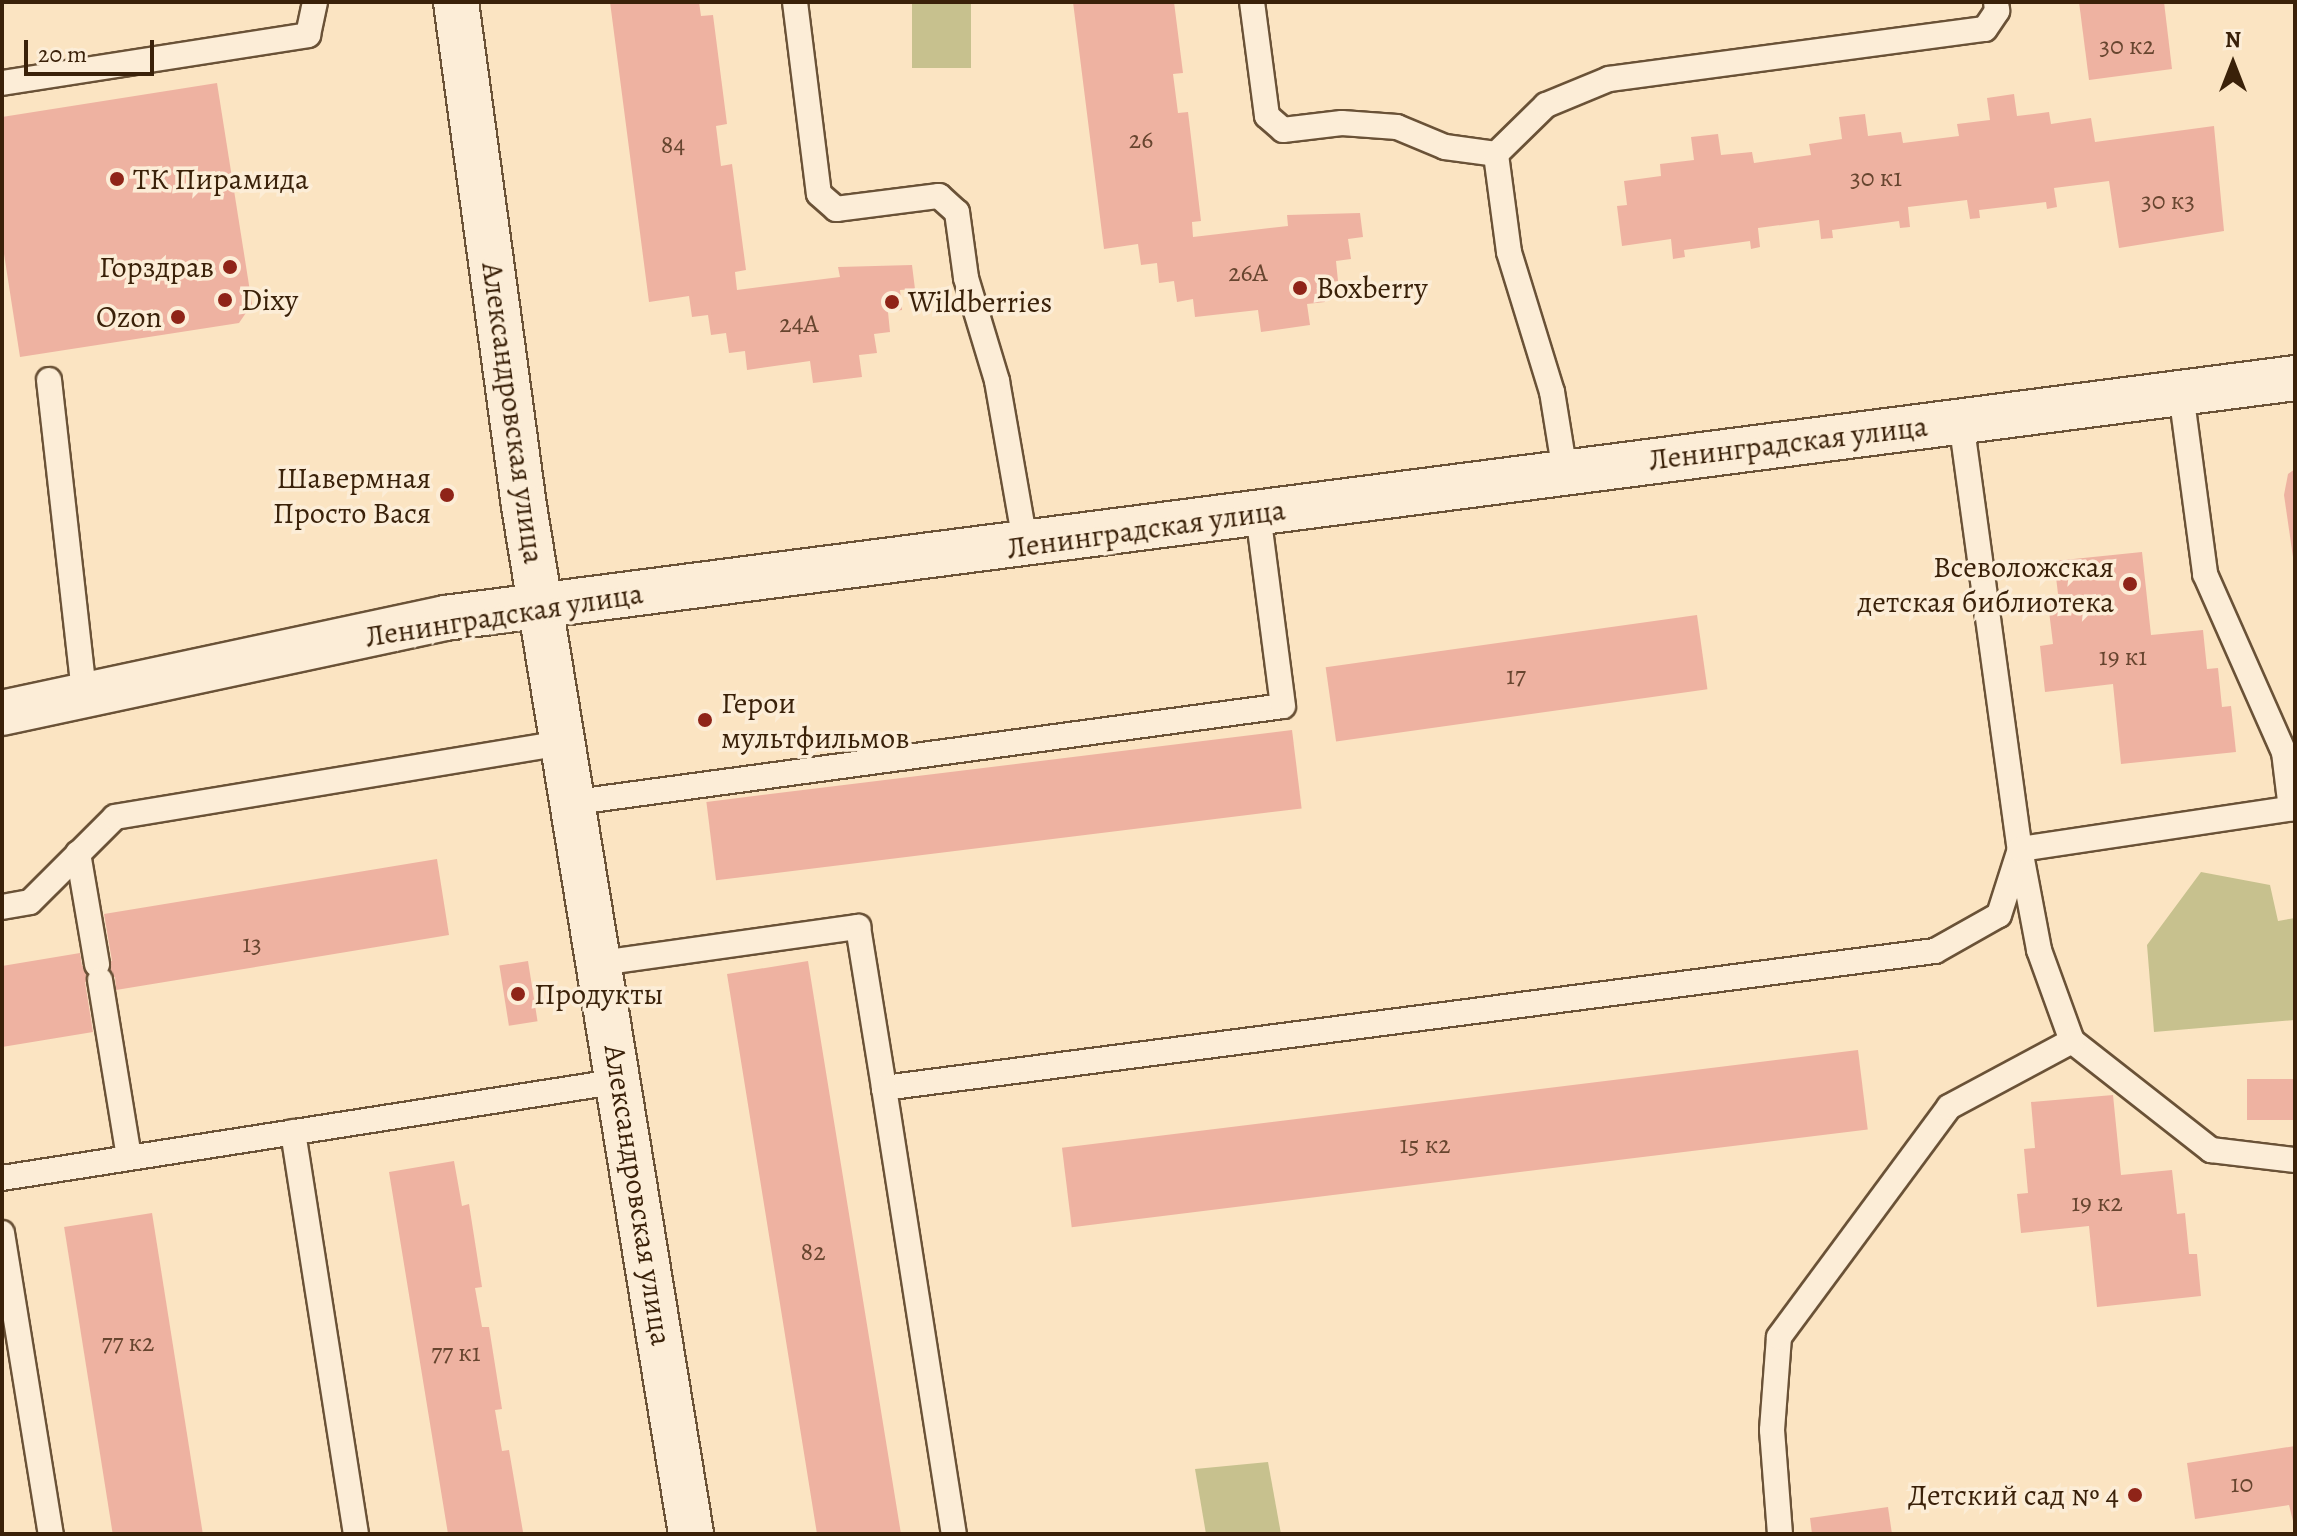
<!DOCTYPE html>
<html>
<head>
<meta charset="utf-8">
<style>
	body { margin:0 }
	#map { position:relative; width:2297px; height:1536px; overflow:hidden; background:#fbe4c2; font-family:Alegreya,serif }
	div>[style] { position:absolute }
	[style*='--x'] { left:calc(var(--x)*1px); top:calc(var(--y)*1px); width:calc(var(--w)*1px); rotate:calc(var(--a)*1deg) }
	.green>* { inset:0; background:#c7c18e; transform-origin:0 0 }
	.building>* { inset:0; background:#eeb2a1; transform-origin:0 0 }
	.roads { filter:drop-shadow(2px 0 #6a5237) drop-shadow(-2px 0 #6a5237) drop-shadow(0 2px #6a5237) drop-shadow(0 -2px #6a5237) }
	.service>* { height:24px; margin:-12px; padding:0 12px; transform-origin:12px; border-radius:12px; background:#fcedd7 }
	.tertiary>* { height:44px; margin:-22px; padding:0 22px; transform-origin:22px; border-radius:22px; background:#fcedd7 }
	.dots>* { width:22px; height:22px; translate:-50% -50%; box-sizing:border-box; border:4px solid #fcedd7; border-radius:50% }
	span { translate:-50% -50%; white-space:nowrap; text-align:center; line-height:1.15; -webkit-text-stroke:7px #fcedd7; paint-order:stroke }
	.number-label { font-size:26px; color:#67452f }
	.number-label span { -webkit-text-stroke-width:0 }
	.poi-label { font-size:30px; color:#3a2109 }
	.left { translate:0 -50%; text-align:left }
	.right { translate:-100% -50%; text-align:right }
	.street-label { font-size:30px; color:#3a2109 }
	.frame { position:absolute; inset:0; border:4px solid #3a2109; pointer-events:none }
	.north { position:absolute; left:2193px; top:24px; width:80px; height:80px; -webkit-text-stroke:6px #fcedd7; paint-order:stroke; rotate:0deg; font-size:22px; font-weight:700; line-height:32px; text-align:center; color:#3a2109 }
	.north::after { content:''; display:block; margin:auto; width:28px; height:36px; background:#3a2109; clip-path:polygon(50% 0,100% 100%,50% 72%,0 100%) }
	.scale { position:absolute; left:24px; top:40px; width:130px; height:36px; box-sizing:border-box; border:4px solid #3a2109; border-top:0; padding-left:10px; font-size:24px; line-height:28px; white-space:nowrap; color:#3a2109; -webkit-text-stroke:6px #fcedd7; paint-order:stroke }
</style>
</head>
<body>
<div id="map">
	<div class="green">
		<i style="left:912px;top:2px;width:59px;height:66px"></i>
		<i style="clip-path:polygon(2201px 872px,2270px 885px,2278px 921px,2295px 918px,2295px 1020px,2154px 1032px,2147px 945px)"></i>
		<i style="clip-path:polygon(1268px 1462px,1281px 1534px,1206px 1534px,1195px 1469px)"></i>
	</div>
	<div class="building">
		<i style="clip-path:polygon(610px 2px,699px 2px,701px 16px,713px 15px,727px 124px,716px 126px,721px 166px,732px 164px,746px 270px,735px 272px,737px 290px,840px 277px,838px 267px,912px 265px,915px 289px,900px 290px,902px 310px,888px 312px,890px 332px,874px 334px,877px 353px,859px 355px,862px 377px,813px 383px,810px 361px,747px 370px,745px 351px,729px 353px,726px 333px,711px 335px,708px 315px,692px 317px,689px 296px,649px 302px)"></i>
		<i style="clip-path:polygon(1073px 2px,1174px 2px,1183px 73px,1173px 74px,1178px 113px,1188px 112px,1201px 221px,1192px 222px,1193px 237px,1288px 226px,1287px 215px,1360px 213px,1363px 237px,1348px 239px,1351px 259px,1336px 261px,1338px 281px,1323px 283px,1325px 302px,1307px 304px,1310px 325px,1261px 332px,1258px 310px,1195px 317px,1193px 299px,1177px 302px,1174px 281px,1159px 283px,1157px 263px,1141px 265px,1138px 244px,1104px 249px)"></i>
		<i style="clip-path:polygon(2079px 2px,2164px 2px,2172px 69px,2089px 80px)"></i>
		<i style="clip-path:polygon(217px 83px,252px 304px,239px 323px,20px 357px,2px 241px,2px 117px)"></i>
		<i style="clip-path:polygon(2014px 94px,2017px 116px,2049px 112px,2051px 124px,2091px 118px,2095px 142px,2214px 126px,2224px 231px,2119px 248px,2109px 181px,2054px 188px,2057px 207px,2047px 209px,2046px 202px,1979px 210px,1980px 218px,1970px 219px,1967px 200px,1908px 207px,1910px 227px,1900px 228px,1899px 221px,1832px 230px,1833px 238px,1821px 239px,1819px 220px,1758px 228px,1760px 247px,1751px 249px,1750px 241px,1684px 250px,1685px 257px,1673px 259px,1671px 239px,1622px 246px,1617px 206px,1627px 205px,1624px 181px,1661px 176px,1660px 164px,1694px 160px,1691px 137px,1718px 134px,1721px 155px,1752px 152px,1754px 163px,1811px 155px,1809px 144px,1842px 139px,1839px 117px,1865px 114px,1868px 136px,1901px 132px,1903px 143px,1959px 136px,1957px 124px,1990px 120px,1987px 98px)"></i>
		<i style="clip-path:polygon(2295px 469px,2295px 557px,2293px 557px,2284px 495px,2288px 474px)"></i>
		<i style="clip-path:polygon(2142px 552px,2151px 635px,2203px 630px,2207px 669px,2218px 668px,2222px 707px,2231px 706px,2236px 752px,2121px 764px,2113px 684px,2045px 692px,2040px 646px,2053px 644px,2048px 603px,2059px 602px,2054px 561px)"></i>
		<i style="left:1697px;top:615px;width:75px;height:375px;rotate:82deg"></i>
		<i style="left:1292px;top:730px;width:79px;height:590px;rotate:83deg"></i>
		<i style="clip-path:polygon(437px 859px,449px 935px,116px 990px,115px 977px,85px 982px,93px 1032px,2px 1047px,2px 966px,80px 953px,82px 966px,112px 961px,104px 914px)"></i>
		<i style="left:528px;top:961px;width:61px;height:29px;rotate:81deg"></i>
		<i style="clip-path:polygon(808px 961px,818px 1023px,901px 1534px,817px 1534px,727px 974px)"></i>
		<i style="left:1858px;top:1050px;width:80px;height:802px;rotate:83deg"></i>
		<i style="left:2295px;top:1079px;width:41px;height:48px;rotate:90deg"></i>
		<i style="clip-path:polygon(2113px 1095px,2121px 1175px,2172px 1170px,2177px 1214px,2185px 1213px,2189px 1254px,2197px 1254px,2201px 1296px,2097px 1307px,2089px 1226px,2021px 1233px,2017px 1194px,2028px 1193px,2024px 1149px,2035px 1148px,2031px 1102px)"></i>
		<i style="clip-path:polygon(454px 1161px,462px 1206px,469px 1204px,482px 1287px,475px 1288px,482px 1327px,489px 1327px,502px 1409px,495px 1410px,502px 1451px,509px 1450px,523px 1532px,514px 1534px,448px 1534px,389px 1172px)"></i>
		<i style="left:152px;top:1213px;width:325px;height:89px;rotate:81deg"></i>
		<i style="clip-path:polygon(2295px 1446px,2295px 1529px,2289px 1505px,2195px 1519px,2187px 1463px)"></i>
		<i style="clip-path:polygon(1888px 1507px,1892px 1534px,1812px 1534px,1810px 1518px)"></i>
	</div>
	<div class="roads">
		<div class="service">
			<i style="--x:795;--y:2;--w:193;--a:82.9"></i>
			<i style="--x:819;--y:194;--w:23;--a:41"></i>
			<i style="--x:836;--y:209;--w:104;--a:-7.2"></i>
			<i style="--x:939;--y:196;--w:24;--a:42"></i>
			<i style="--x:957;--y:212;--w:67;--a:82.2"></i>
			<i style="--x:966;--y:278;--w:108;--a:73.2"></i>
			<i style="--x:997;--y:381;--w:169;--a:80.1"></i>
			<i style="--x:1252;--y:2;--w:115;--a:82.5"></i>
			<i style="--x:1267;--y:116;--w:21;--a:41"></i>
			<i style="--x:1283;--y:130;--w:59;--a:-6.8"></i>
			<i style="--x:1342;--y:123;--w:55;--a:4.2"></i>
			<i style="--x:1397;--y:127;--w:52;--a:22.6"></i>
			<i style="--x:1445;--y:147;--w:51;--a:7.8"></i>
			<i style="--x:2;--y:83;--w:310;--a:-8.9"></i>
			<i style="--x:308;--y:35;--w:34;--a:-78"></i>
			<i style="--x:49;--y:380;--w:316;--a:83.6"></i>
			<i style="--x:2181;--y:393;--w:183;--a:82.4"></i>
			<i style="--x:2205;--y:574;--w:195;--a:66.1"></i>
			<i style="--x:2284;--y:752;--w:57;--a:83"></i>
			<i style="--x:1961;--y:421;--w:432;--a:82.2"></i>
			<i style="--x:2020;--y:849;--w:103;--a:79.3"></i>
			<i style="--x:2039;--y:950;--w:97;--a:70.1"></i>
			<i style="--x:2072;--y:1041;--w:177;--a:38.1"></i>
			<i style="--x:2211;--y:1150;--w:85;--a:6.8"></i>
			<i style="--x:1565;--y:472;--w:81;--a:-99.2"></i>
			<i style="--x:1552;--y:392;--w:146;--a:-107.1"></i>
			<i style="--x:1509;--y:252;--w:99;--a:-97.6"></i>
			<i style="--x:1496;--y:154;--w:70;--a:-44.4"></i>
			<i style="--x:1546;--y:105;--w:68;--a:-22.4"></i>
			<i style="--x:1609;--y:79;--w:379;--a:-7.6"></i>
			<i style="--x:1985;--y:29;--w:22;--a:-56"></i>
			<i style="--x:1997;--y:11;--w:9;--a:-96"></i>
			<i style="--x:576;--y:802;--w:713;--a:-7.73"></i>
			<i style="--x:1283;--y:706;--w:194;--a:-97.4"></i>
			<i style="--x:78;--y:853;--w:113;--a:80.3"></i>
			<i style="--x:2;--y:907;--w:28;--a:-10"></i>
			<i style="--x:30;--y:902;--w:120;--a:-45"></i>
			<i style="--x:115;--y:817;--w:457;--a:-9.4"></i>
			<i style="--x:601;--y:963;--w:260;--a:-8"></i>
			<i style="--x:858;--y:927;--w:163;--a:80.8"></i>
			<i style="--x:884;--y:1088;--w:1060;--a:-7.43"></i>
			<i style="--x:1935;--y:951;--w:73;--a:-29.4"></i>
			<i style="--x:1999;--y:915;--w:69;--a:-72.3"></i>
			<i style="--x:2020;--y:849;--w:278;--a:-8.5"></i>
			<i style="--x:100;--y:980;--w:180;--a:80.7"></i>
			<i style="--x:884;--y:1088;--w:451;--a:81.1"></i>
			<i style="--x:293;--y:1132;--w:407;--a:81.1"></i>
			<i style="--x:2;--y:1178;--w:626;--a:-8.92"></i>
			<i style="--x:2;--y:1233;--w:305;--a:80.8"></i>
			<i style="--x:1780;--y:1534;--w:104;--a:-94.4"></i>
			<i style="--x:1772;--y:1430;--w:93;--a:-85.7"></i>
			<i style="--x:1779;--y:1337;--w:286;--a:-53.5"></i>
			<i style="--x:1949;--y:1107;--w:140;--a:-28.2"></i>
		</div>
		<div class="tertiary">
			<i style="--x:456;--y:2;--w:509;--a:82.32"></i>
			<i style="--x:524;--y:506;--w:1041;--a:80.77"></i>
			<i style="--x:2;--y:713;--w:453;--a:-12.1"></i>
			<i style="--x:445;--y:618;--w:1866;--a:-7.39"></i>
		</div>
	</div>
	<div class="dots">
		<i style="left:117px;top:179px;background:#8f2418"></i>
		<i style="left:230px;top:267px;background:#8f2418"></i>
		<i style="left:1300px;top:288px;background:#8f2418"></i>
		<i style="left:225px;top:300px;background:#8f2418"></i>
		<i style="left:892px;top:302px;background:#8f2418"></i>
		<i style="left:178px;top:317px;background:#8f2418"></i>
		<i style="left:447px;top:495px;background:#8f2418"></i>
		<i style="left:2130px;top:584px;background:#8f2418"></i>
		<i style="left:705px;top:720px;background:#8f2418"></i>
		<i style="left:518px;top:994px;background:#8f2418"></i>
		<i style="left:2135px;top:1495px;background:#8f2418"></i>
	</div>
	<div class="number-label">
		<span style="left:2127px;top:46px">30 к2</span>
		<span style="left:1141px;top:140px">26</span>
		<span style="left:673px;top:145px">84</span>
		<span style="left:1876px;top:178px">30 к1</span>
		<span style="left:2168px;top:201px">30 к3</span>
		<span style="left:1248px;top:273px">26А</span>
		<span style="left:799px;top:324px">24А</span>
		<span style="left:2123px;top:657px">19 к1</span>
		<span style="left:1516px;top:676px">17</span>
		<span style="left:252px;top:944px">13</span>
		<span style="left:1425px;top:1145px">15 к2</span>
		<span style="left:2097px;top:1203px">19 к2</span>
		<span style="left:813px;top:1252px">82</span>
		<span style="left:128px;top:1343px">77 к2</span>
		<span style="left:456px;top:1353px">77 к1</span>
		<span style="left:2242px;top:1484px">10</span>
	</div>
	<div class="poi-label">
		<span class="left" style="left:133px;top:179px">ТК Пирамида</span>
		<span class="right" style="left:214px;top:267px">Горздрав</span>
		<span class="left" style="left:1316px;top:288px">Boxberry</span>
		<span class="left" style="left:241px;top:300px">Dixy</span>
		<span class="left" style="left:908px;top:302px">Wildberries</span>
		<span class="right" style="left:162px;top:317px">Ozon</span>
		<span class="right" style="left:431px;top:495px">Шавермная<br>Просто Вася</span>
		<span class="right" style="left:2114px;top:584px">Всеволожская<br>детская библиотека</span>
		<span class="left" style="left:721px;top:720px">Герои<br>мультфильмов</span>
		<span class="left" style="left:534px;top:994px">Продукты</span>
		<span class="right" style="left:2119px;top:1495px">Детский сад № 4</span>
	</div>
	<div class="street-label">
		<span style="left:513px;top:413px;rotate:82deg">Александровская улица</span>
		<span style="left:1788px;top:443px;rotate:-7deg">Ленинградская улица</span>
		<span style="left:1146px;top:529px;rotate:-8deg">Ленинградская улица</span>
		<span style="left:504px;top:615px;rotate:-9deg">Ленинградская улица</span>
		<span style="left:638px;top:1195px;rotate:81deg">Александровская улица</span>
	</div>
	<div class="frame"></div>
	<div class="north">N</div>
	<div class="scale">20 m</div>
</div>
</body>
</html>
